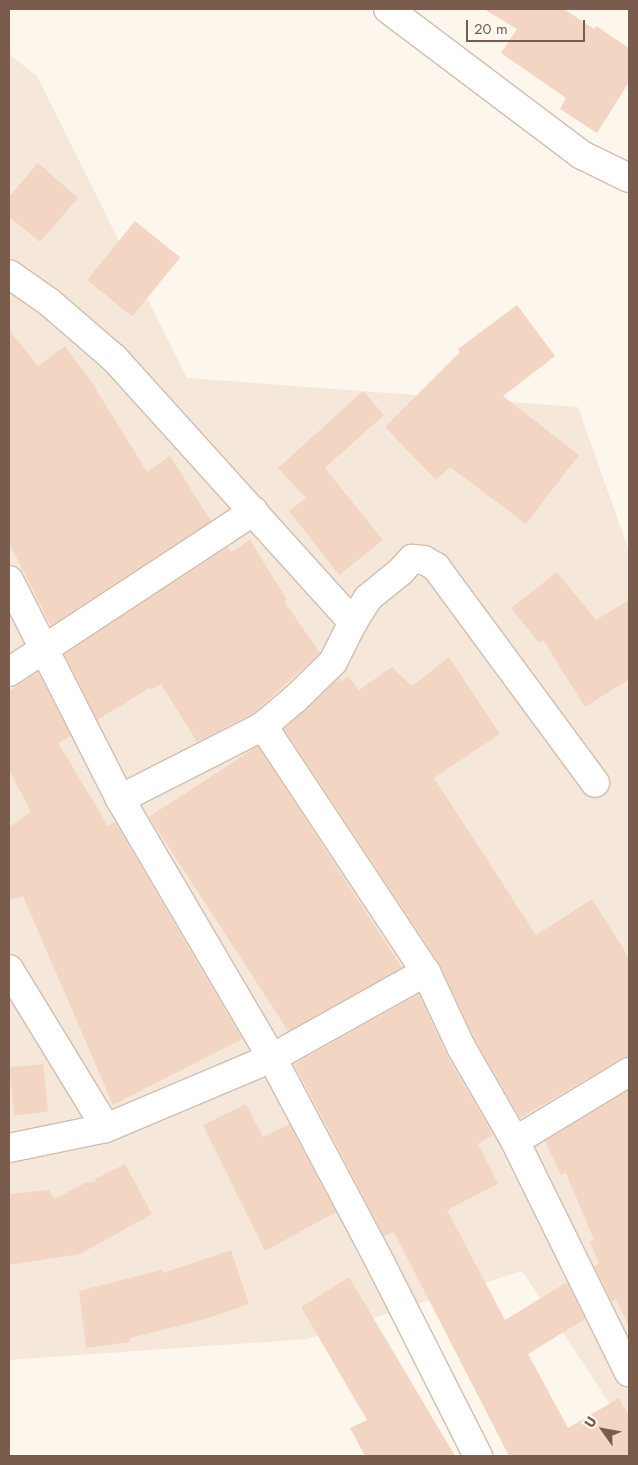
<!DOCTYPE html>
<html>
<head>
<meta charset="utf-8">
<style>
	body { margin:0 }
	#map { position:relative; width:638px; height:1465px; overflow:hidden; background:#fdf6ec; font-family:Jost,sans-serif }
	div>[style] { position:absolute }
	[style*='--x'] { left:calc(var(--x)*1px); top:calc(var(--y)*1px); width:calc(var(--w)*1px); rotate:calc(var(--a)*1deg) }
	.residential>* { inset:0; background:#f5e8da }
	.building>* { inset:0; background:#f3d5c3; transform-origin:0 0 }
	.roads { filter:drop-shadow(1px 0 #d1beb0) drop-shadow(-1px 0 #d1beb0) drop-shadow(0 1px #d1beb0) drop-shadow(0 -1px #d1beb0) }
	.street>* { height:28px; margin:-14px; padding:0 14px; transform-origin:14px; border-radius:14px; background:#fff }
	span { translate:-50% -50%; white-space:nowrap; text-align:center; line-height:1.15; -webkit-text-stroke:4px #fffaf3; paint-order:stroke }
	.frame { position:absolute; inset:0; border:10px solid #7a5c4d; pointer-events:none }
	.north { position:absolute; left:578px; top:1405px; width:50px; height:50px; -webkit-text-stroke:4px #fffaf3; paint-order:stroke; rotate:302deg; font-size:14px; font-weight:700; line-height:20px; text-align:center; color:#7a5c4d }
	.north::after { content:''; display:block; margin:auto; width:18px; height:22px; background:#7a5c4d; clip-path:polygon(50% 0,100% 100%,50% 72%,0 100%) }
	.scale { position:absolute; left:466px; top:20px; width:119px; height:22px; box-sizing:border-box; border:2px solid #7a5c4d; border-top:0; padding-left:6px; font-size:15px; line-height:18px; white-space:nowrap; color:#7a5c4d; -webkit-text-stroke:4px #fffaf3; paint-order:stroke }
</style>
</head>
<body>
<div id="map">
	<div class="residential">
		<i style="clip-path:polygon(9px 54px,37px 76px,187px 378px,578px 407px,629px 551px,629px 1433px,522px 1271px,307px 1339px,9px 1360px)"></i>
	</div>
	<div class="building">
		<i style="clip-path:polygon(484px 9px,564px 9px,594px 29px,596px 26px,629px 48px,629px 82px,597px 133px,560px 109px,566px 98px,501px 53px,517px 29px)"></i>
		<i style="clip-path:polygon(38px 163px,78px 198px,40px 242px,9px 217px,9px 197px)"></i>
		<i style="left:135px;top:221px;width:58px;height:76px;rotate:39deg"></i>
		<i style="clip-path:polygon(517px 305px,555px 356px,503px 396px,579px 455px,526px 524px,450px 467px,436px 480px,385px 427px,460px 352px,458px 349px)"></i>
		<i style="clip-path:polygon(9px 330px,38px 366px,65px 346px,91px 381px,147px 472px,170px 456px,211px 521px,51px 626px,9px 543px)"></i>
		<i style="clip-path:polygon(363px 391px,384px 415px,325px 468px,383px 540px,339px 575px,289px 511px,306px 498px,278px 468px)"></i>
		<i style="clip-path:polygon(250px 540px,287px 600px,284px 601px,320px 653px,254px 713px,197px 742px,161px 684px,151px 690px,150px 688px,97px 720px,64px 654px,228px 547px,231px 552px)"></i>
		<i style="clip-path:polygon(557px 572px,596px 620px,629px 600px,629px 679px,585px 707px,543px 640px,539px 643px,511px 608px)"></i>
		<i style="clip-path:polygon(449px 657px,500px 734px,434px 778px,536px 935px,592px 899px,629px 958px,629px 1056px,621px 1059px,520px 1118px,475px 1040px,439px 963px,284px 729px,339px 678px,341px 682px,348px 676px,359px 690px,392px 667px,412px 686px)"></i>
		<i style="clip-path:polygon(38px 672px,71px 736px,58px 743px,108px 826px,115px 822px,242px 1039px,113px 1105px,23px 896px,9px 900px,9px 827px,31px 812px,9px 770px,9px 691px)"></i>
		<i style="left:258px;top:746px;width:265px;height:130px;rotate:57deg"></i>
		<i style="clip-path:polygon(419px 994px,447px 1055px,493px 1135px,478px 1144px,498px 1184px,447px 1210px,505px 1320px,567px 1282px,585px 1319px,528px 1354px,568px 1428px,619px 1398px,629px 1416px,629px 1456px,509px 1456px,394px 1232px,384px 1236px,294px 1064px)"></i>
		<i style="left:43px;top:1064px;width:48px;height:34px;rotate:84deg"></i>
		<i style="clip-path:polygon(629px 1090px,629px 1327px,616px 1299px,612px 1302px,594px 1266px,599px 1263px,590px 1242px,594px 1240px,566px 1173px,561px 1175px,545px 1141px)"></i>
		<i style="clip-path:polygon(246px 1104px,263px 1137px,289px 1124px,336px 1212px,265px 1251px,203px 1125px)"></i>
		<i style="clip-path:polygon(125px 1164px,152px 1214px,80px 1254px,9px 1265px,9px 1194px,49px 1190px,54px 1199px,85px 1183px,96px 1181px,95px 1179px)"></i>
		<i style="clip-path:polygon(231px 1250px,249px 1304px,202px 1320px,130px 1338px,130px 1342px,86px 1348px,79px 1291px,162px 1270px,163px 1273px)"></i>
		<i style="clip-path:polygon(349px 1277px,455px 1456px,365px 1456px,350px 1428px,367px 1420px,301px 1307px)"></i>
	</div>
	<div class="roads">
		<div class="street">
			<i style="--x:388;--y:9;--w:243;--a:37"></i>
			<i style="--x:582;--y:155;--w:52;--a:26.1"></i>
			<i style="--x:9;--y:274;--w:49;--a:35"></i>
			<i style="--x:49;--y:302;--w:87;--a:40.8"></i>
			<i style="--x:115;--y:359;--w:355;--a:47.9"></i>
			<i style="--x:9;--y:580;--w:246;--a:63.1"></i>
			<i style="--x:120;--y:799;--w:300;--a:59.6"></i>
			<i style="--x:272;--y:1058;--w:233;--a:62.1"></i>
			<i style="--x:381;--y:1264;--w:215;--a:63.2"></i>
			<i style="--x:9;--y:672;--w:293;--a:-33.3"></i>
			<i style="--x:263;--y:726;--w:295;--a:56.5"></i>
			<i style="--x:426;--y:972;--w:83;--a:65"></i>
			<i style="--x:461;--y:1047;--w:108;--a:60.1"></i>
			<i style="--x:515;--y:1141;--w:258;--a:63.8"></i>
			<i style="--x:120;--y:799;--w:161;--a:-27"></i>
			<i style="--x:263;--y:726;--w:42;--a:-40.2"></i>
			<i style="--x:295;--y:699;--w:53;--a:-44.2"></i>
			<i style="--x:333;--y:662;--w:45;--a:-63.4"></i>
			<i style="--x:353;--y:622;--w:28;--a:-58"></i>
			<i style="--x:368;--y:598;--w:41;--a:-39.1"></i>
			<i style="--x:400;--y:572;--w:18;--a:-47"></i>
			<i style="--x:412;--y:559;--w:12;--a:5"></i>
			<i style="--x:424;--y:560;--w:14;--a:30"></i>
			<i style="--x:436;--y:567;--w:268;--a:53.6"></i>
			<i style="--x:9;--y:969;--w:186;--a:58.6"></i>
			<i style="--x:515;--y:1141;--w:133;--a:-31.2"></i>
			<i style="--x:9;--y:1148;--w:99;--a:-11.7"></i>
			<i style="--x:106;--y:1128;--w:180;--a:-22.9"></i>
			<i style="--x:272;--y:1058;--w:176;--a:-29.2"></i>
		</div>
	</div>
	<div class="frame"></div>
	<div class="north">U</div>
	<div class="scale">20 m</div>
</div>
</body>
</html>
